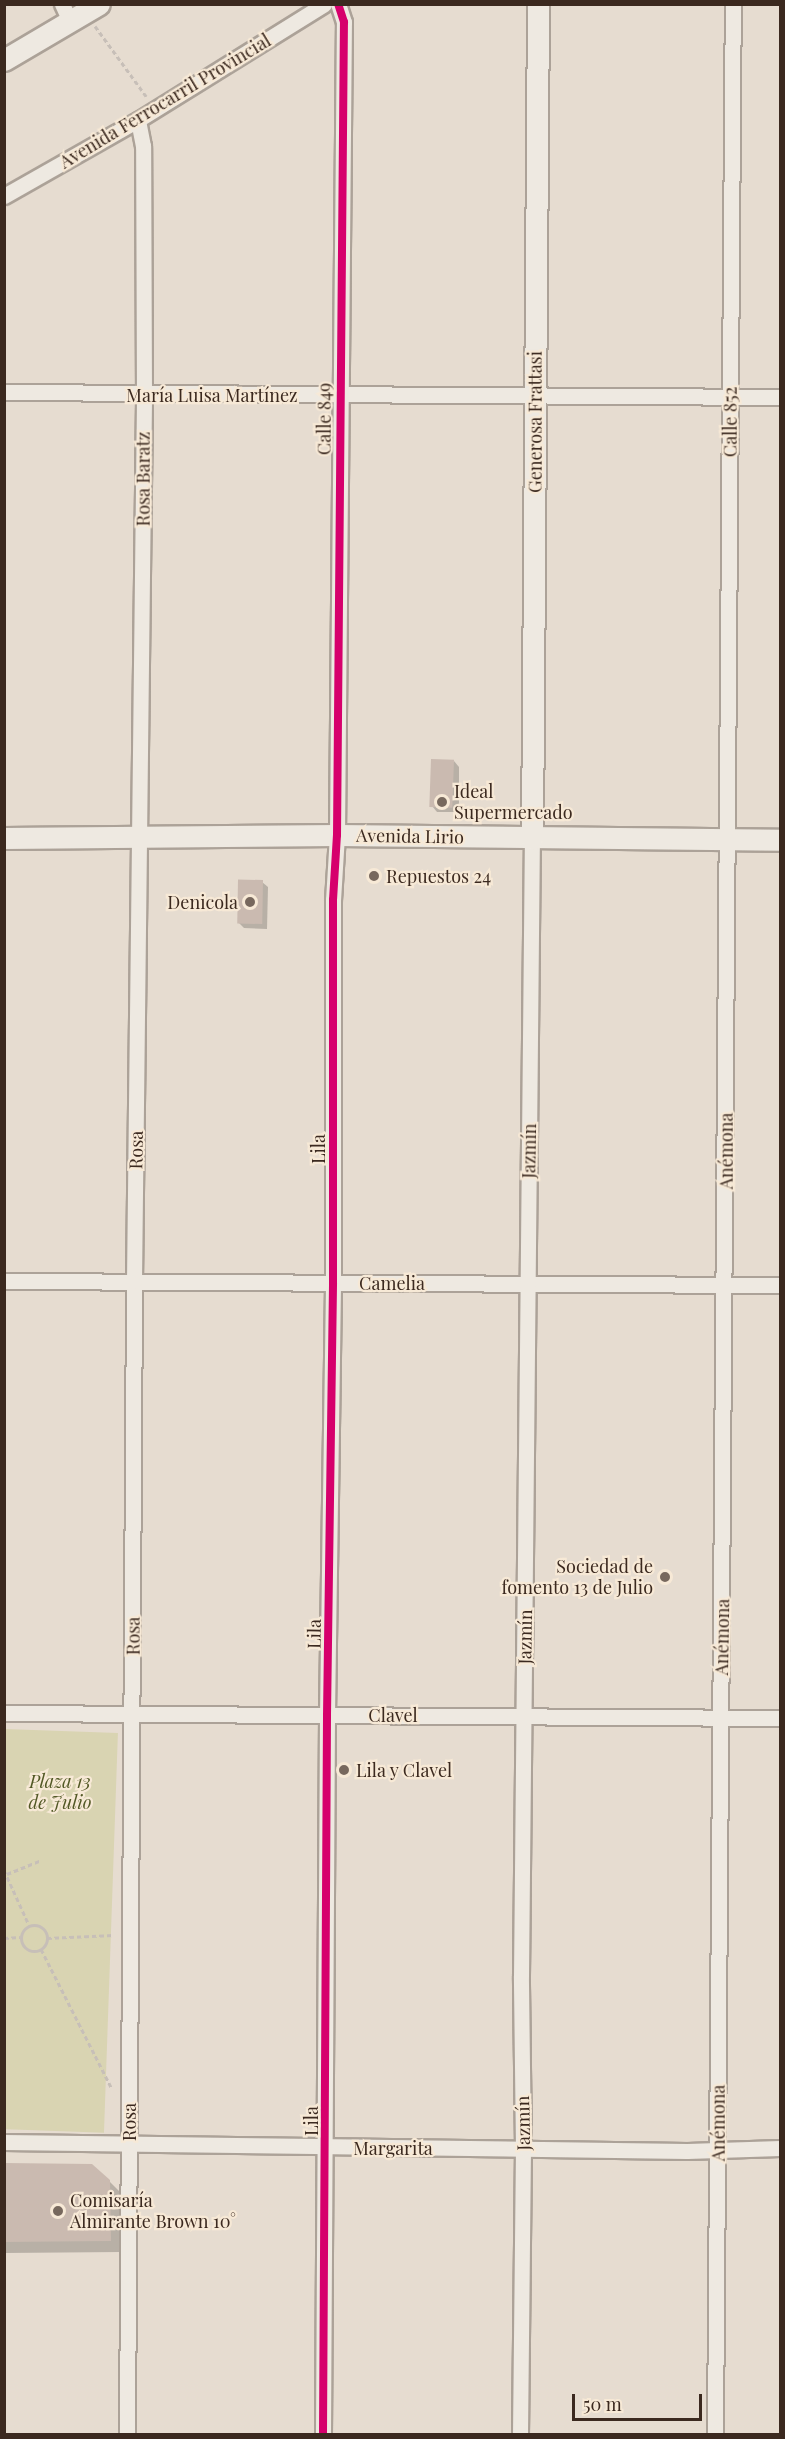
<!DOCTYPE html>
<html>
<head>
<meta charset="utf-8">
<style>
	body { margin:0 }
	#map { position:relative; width:785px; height:2439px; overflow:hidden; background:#e6dcd0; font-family:"Playfair Display",serif }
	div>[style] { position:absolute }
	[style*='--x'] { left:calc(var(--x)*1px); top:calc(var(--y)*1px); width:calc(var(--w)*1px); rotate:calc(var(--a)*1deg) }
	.green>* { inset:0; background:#d9d4b2; transform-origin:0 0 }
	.shadow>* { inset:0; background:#0003 }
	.building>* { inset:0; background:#cabab0; transform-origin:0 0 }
	.path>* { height:3px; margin-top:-1.5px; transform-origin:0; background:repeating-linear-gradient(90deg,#c7bfb8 0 4.5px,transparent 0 7.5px) }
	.path>.ring { margin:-1.5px; padding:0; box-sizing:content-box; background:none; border:3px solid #c7bfb8; border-radius:50% }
	.roads { filter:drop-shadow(2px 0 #aca298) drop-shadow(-2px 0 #aca298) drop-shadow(0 2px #aca298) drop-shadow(0 -2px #aca298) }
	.minor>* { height:15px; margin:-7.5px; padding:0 7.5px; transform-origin:7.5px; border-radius:7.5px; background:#eee9e1 }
	.secondary>* { height:21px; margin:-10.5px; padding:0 10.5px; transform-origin:10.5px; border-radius:10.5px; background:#eee9e1 }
	.cycleway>* { height:8px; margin:-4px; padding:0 4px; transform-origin:4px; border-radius:4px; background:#d6006c }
	.dots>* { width:16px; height:16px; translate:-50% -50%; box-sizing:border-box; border:3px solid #f7e9d6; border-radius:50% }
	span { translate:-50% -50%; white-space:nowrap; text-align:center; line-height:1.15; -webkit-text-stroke:4.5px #f7e9d6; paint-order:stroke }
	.street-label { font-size:18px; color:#3b291f }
	.poi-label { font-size:18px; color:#3b291f }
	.left { translate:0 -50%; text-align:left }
	.right { translate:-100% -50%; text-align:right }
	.park-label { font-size:18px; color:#525825; font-style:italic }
	.frame { position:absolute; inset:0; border:6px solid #3b291f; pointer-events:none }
	.scale { position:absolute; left:572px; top:2394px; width:130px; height:27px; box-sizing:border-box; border:3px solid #3b291f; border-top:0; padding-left:8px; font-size:18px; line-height:21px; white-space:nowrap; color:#3b291f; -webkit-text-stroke:4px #f7e9d6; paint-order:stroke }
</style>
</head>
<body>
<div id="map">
	<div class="green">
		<i style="left:5px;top:1729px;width:113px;height:400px;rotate:2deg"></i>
	</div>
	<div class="shadow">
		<i style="clip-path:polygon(454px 761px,459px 767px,459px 812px,437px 812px,432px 806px)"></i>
		<i style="clip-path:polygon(262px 882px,268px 887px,267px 929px,244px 928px,238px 922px)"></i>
		<i style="clip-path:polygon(4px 2164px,109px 2181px,121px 2193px,122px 2252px,4px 2253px)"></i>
	</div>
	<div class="building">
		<i style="left:431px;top:759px;width:23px;height:48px;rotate:2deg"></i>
		<i style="left:263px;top:880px;width:44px;height:25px;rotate:91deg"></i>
		<i style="clip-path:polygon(4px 2163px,92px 2164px,110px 2180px,111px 2241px,4px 2242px)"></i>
	</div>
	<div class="path">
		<i style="--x:95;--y:26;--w:87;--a:53.9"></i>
		<i style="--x:4;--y:1870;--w:60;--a:65.6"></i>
		<i style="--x:7;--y:1874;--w:35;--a:-22"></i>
		<i class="ring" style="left:21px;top:1925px;width:23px;height:23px"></i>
		<i style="--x:4;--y:1938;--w:16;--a:-4"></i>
		<i style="--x:47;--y:1938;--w:67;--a:-2.6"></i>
		<i style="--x:41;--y:1949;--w:157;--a:63.1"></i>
	</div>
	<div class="roads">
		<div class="minor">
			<i style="--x:62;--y:4;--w:21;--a:65"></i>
			<i style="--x:4;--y:196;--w:154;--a:-29.6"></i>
			<i style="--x:138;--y:120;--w:219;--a:-31.9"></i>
			<i style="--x:4;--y:392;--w:776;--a:0.37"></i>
			<i style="--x:4;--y:1281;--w:776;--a:0.3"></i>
			<i style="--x:4;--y:1713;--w:776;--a:0.37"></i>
			<i style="--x:4;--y:2142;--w:683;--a:0.75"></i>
			<i style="--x:687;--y:2151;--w:93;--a:-1.8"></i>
			<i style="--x:127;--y:2434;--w:1153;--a:-89.65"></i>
			<i style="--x:134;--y:1281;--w:886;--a:-89.35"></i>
			<i style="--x:144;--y:395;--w:249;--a:-90.2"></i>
			<i style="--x:143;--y:146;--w:26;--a:-101"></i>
			<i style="--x:323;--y:2434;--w:719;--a:-89.68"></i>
			<i style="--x:327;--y:1715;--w:432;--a:-89.2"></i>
			<i style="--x:333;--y:1283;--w:383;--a:-90"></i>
			<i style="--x:333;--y:900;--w:65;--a:-86.5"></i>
			<i style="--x:337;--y:835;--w:813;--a:-89.51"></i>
			<i style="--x:344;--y:22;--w:19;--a:-108"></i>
			<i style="--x:520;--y:2434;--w:286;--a:-89.4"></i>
			<i style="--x:523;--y:2148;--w:172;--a:-90.7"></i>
			<i style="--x:521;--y:1976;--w:1137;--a:-89.45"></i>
			<i style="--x:715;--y:2434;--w:2430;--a:-89.58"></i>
		</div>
		<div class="secondary">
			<i style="--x:4;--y:60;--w:110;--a:-30.5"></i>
			<i style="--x:4;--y:838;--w:333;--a:-0.5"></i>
			<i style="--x:337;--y:835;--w:443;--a:0.6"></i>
			<i style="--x:532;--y:839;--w:835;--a:-89.59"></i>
		</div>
	</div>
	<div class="cycleway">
		<i style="--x:323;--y:2434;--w:719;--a:-89.68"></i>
		<i style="--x:327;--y:1715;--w:432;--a:-89.2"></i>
		<i style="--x:333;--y:1283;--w:383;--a:-90"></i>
		<i style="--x:333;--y:900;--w:65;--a:-86.5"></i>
		<i style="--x:337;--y:835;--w:813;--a:-89.51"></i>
		<i style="--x:344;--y:22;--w:19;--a:-108"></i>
	</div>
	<div class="dots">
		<i style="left:442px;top:802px;background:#77685d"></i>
		<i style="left:374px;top:876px;background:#77685d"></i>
		<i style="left:250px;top:902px;background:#77685d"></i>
		<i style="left:665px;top:1577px;background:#77685d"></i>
		<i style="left:344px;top:1770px;background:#77685d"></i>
		<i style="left:58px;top:2211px;background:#77685d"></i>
	</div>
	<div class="street-label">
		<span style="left:165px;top:101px;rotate:-31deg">Avenida Ferrocarril Provincial</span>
		<span style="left:212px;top:395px">María Luisa Martínez</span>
		<span style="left:324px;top:419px;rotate:-90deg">Calle 849</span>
		<span style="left:535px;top:422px;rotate:-90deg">Generosa Frattasi</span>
		<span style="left:730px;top:422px;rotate:-90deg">Calle 852</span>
		<span style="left:143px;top:479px;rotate:-90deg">Rosa Baratz</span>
		<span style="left:410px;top:836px;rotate:1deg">Avenida Lirio</span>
		<span style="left:318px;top:1149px;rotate:-90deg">Lila</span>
		<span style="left:136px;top:1150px;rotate:-89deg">Rosa</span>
		<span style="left:529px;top:1151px;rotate:-89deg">Jazmín</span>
		<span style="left:726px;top:1151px;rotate:-90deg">Anémona</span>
		<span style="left:392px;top:1283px">Camelia</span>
		<span style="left:314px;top:1634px;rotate:-89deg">Lila</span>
		<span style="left:133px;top:1636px;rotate:-90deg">Rosa</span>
		<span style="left:525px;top:1637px;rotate:-89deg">Jazmín</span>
		<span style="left:722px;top:1637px;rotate:-89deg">Anémona</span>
		<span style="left:393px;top:1715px">Clavel</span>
		<span style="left:311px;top:2121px;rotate:-90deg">Lila</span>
		<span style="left:129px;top:2122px;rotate:-90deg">Rosa</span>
		<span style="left:523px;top:2123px;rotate:-91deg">Jazmín</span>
		<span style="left:718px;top:2123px;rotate:-90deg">Anémona</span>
		<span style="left:393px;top:2148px">Margarita</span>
	</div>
	<div class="poi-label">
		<span class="left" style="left:454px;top:802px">Ideal<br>Supermercado</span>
		<span class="left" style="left:386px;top:876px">Repuestos 24</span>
		<span class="right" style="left:238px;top:902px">Denicola</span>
		<span class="right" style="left:653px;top:1577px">Sociedad de<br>fomento 13 de Julio</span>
		<span class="left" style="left:356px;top:1770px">Lila y Clavel</span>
		<span class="left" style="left:70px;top:2211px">Comisaría<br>Almirante Brown 10°</span>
	</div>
	<div class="park-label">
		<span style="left:60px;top:1792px">Plaza 13<br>de Julio</span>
	</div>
	<div class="frame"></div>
	<div class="scale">50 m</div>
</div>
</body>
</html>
